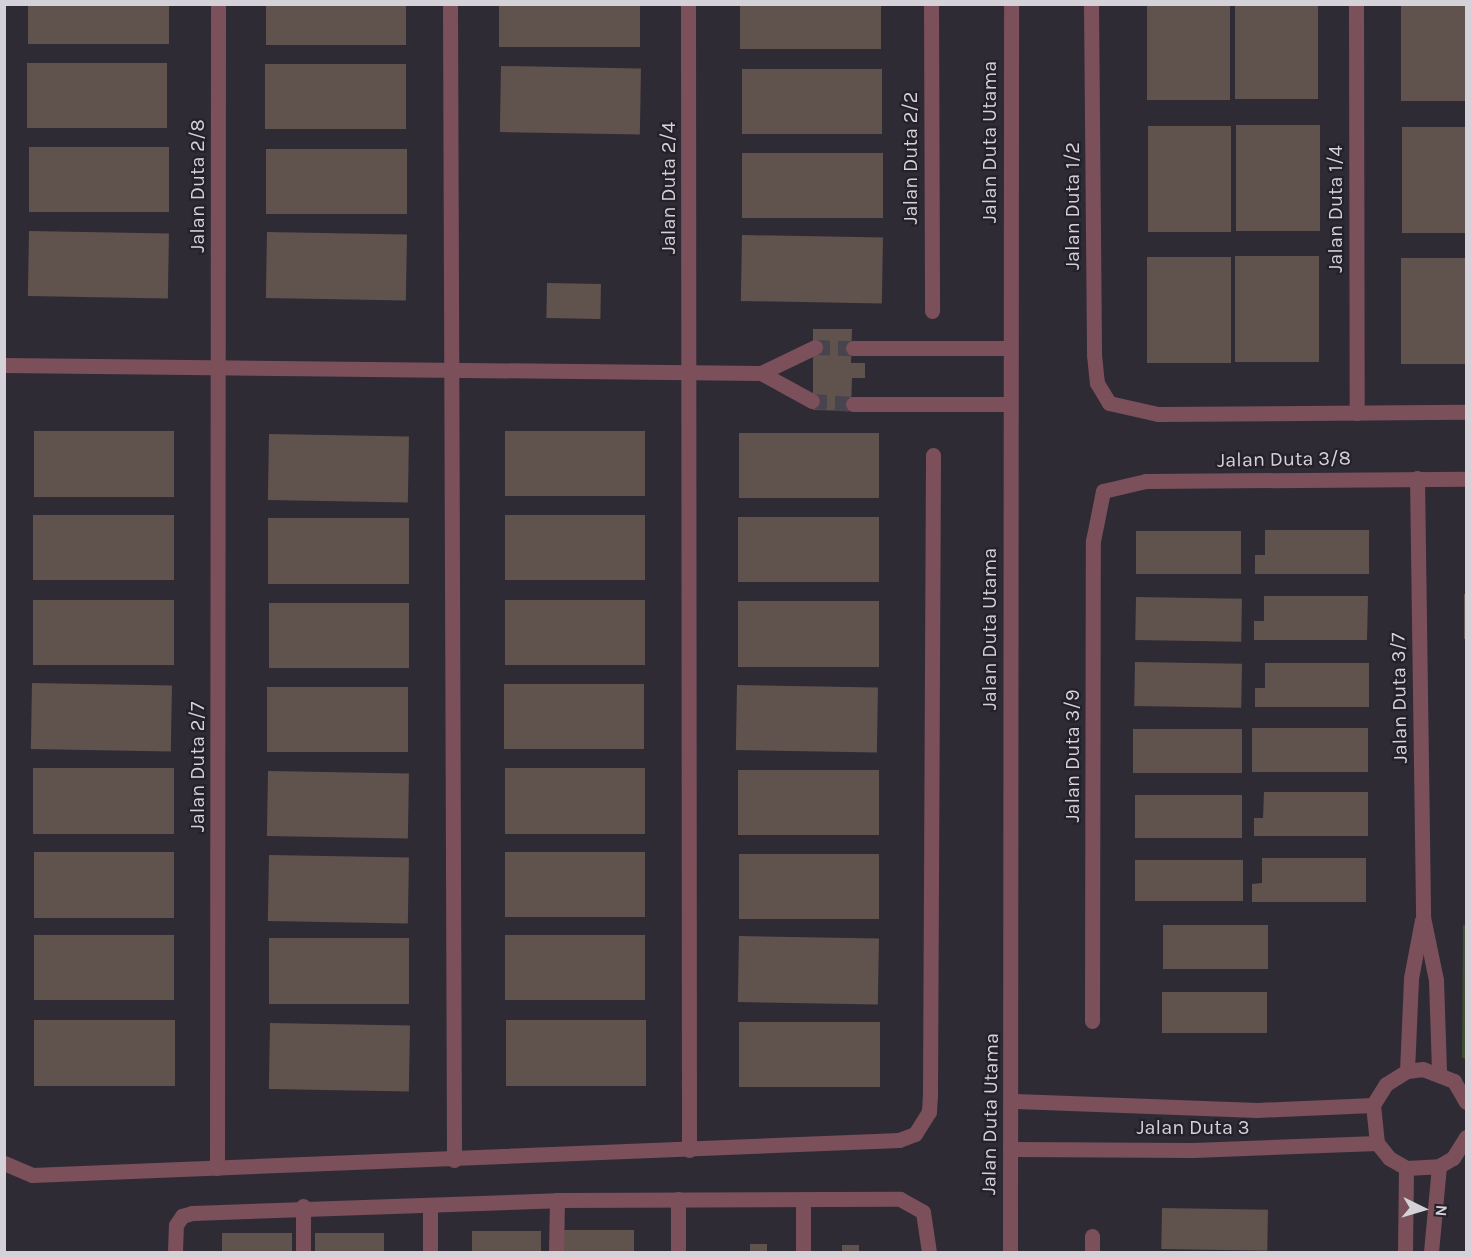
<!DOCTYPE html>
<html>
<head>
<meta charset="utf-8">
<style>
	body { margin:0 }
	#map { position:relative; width:1471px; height:1257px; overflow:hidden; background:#2e2b35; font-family:Karla,sans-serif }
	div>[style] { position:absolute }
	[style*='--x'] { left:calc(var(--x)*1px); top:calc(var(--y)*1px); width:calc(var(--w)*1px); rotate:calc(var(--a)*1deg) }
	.green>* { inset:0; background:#3d4c33 }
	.building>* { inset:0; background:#60524d; transform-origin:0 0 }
	.minor-tunnel>* { height:15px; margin-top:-7.5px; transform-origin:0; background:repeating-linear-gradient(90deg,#47444e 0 15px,transparent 0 23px) }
	.minor>* { height:15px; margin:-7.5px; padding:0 7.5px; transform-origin:7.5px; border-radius:7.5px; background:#7b505a }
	span { translate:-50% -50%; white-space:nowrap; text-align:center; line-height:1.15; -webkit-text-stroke:4.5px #24212b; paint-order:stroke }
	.street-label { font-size:20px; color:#d4d1d9 }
	.frame { position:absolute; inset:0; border:6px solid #d4d1d9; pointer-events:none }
	.north { position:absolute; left:1393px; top:1179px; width:60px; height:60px; -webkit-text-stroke:4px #24212b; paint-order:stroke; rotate:95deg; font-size:16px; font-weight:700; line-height:24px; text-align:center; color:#d4d1d9 }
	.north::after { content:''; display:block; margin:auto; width:21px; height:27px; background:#d4d1d9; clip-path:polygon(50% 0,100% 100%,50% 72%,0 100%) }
</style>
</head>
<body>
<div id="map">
	<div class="green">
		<i style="clip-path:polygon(1463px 925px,1466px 925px,1466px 1060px,1462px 1057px)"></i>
	</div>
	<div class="building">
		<i style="left:28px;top:4px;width:141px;height:40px"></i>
		<i style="left:266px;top:4px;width:140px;height:41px"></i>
		<i style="left:499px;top:4px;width:141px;height:43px"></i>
		<i style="left:740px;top:4px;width:141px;height:45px"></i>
		<i style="left:1401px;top:4px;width:65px;height:97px"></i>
		<i style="left:1147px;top:5px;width:83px;height:95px"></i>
		<i style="left:1235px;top:5px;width:83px;height:94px"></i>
		<i style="left:27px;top:63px;width:140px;height:65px"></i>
		<i style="left:265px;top:64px;width:141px;height:65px"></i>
		<i style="left:501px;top:66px;width:140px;height:66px;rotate:1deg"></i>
		<i style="left:742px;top:69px;width:140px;height:65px"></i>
		<i style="left:1320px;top:125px;width:106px;height:84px;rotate:90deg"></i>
		<i style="left:1148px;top:126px;width:83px;height:106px"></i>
		<i style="left:1466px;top:127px;width:106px;height:64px;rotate:90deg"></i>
		<i style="left:29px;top:147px;width:140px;height:65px"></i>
		<i style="left:266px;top:149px;width:141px;height:65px"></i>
		<i style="left:742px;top:153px;width:141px;height:65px"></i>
		<i style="left:29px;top:231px;width:140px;height:65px;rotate:1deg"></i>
		<i style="left:267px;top:232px;width:140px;height:66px;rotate:1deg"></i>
		<i style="left:742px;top:235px;width:141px;height:66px;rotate:1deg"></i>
		<i style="left:1235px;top:256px;width:84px;height:106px"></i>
		<i style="left:1147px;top:257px;width:84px;height:106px"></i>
		<i style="left:1401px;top:258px;width:65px;height:106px"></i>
		<i style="left:547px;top:283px;width:54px;height:35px;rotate:1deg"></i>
		<i style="clip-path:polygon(813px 329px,852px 329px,851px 363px,865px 363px,865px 378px,852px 378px,851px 411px,813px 410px)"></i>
		<i style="left:34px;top:431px;width:140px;height:66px"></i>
		<i style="left:505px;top:431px;width:140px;height:65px"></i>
		<i style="left:739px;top:433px;width:140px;height:65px"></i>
		<i style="left:269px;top:434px;width:140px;height:66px;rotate:1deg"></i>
		<i style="left:33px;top:515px;width:141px;height:65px"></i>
		<i style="left:505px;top:515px;width:140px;height:65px"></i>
		<i style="left:738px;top:517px;width:141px;height:65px"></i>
		<i style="left:268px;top:518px;width:141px;height:66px"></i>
		<i style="clip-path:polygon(1265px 530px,1369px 530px,1369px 574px,1255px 574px,1255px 555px,1265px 555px)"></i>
		<i style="left:1136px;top:531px;width:105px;height:43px"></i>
		<i style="left:1464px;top:594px;width:2px;height:45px"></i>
		<i style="clip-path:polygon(1264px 596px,1368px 596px,1367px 640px,1254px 640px,1254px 621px,1264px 621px)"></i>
		<i style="left:1136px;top:597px;width:106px;height:43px;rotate:1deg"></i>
		<i style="left:33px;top:600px;width:141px;height:65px"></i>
		<i style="left:505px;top:600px;width:140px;height:65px"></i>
		<i style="left:738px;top:601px;width:141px;height:66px"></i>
		<i style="left:269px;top:603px;width:140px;height:65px"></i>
		<i style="left:1135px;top:662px;width:107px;height:44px;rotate:1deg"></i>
		<i style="clip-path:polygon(1265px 663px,1369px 663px,1369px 707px,1255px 707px,1255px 688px,1265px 688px)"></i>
		<i style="left:32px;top:683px;width:140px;height:66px;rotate:1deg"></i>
		<i style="left:504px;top:684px;width:140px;height:65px"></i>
		<i style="left:737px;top:685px;width:141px;height:65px;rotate:1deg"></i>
		<i style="left:267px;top:687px;width:141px;height:65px"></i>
		<i style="left:1252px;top:728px;width:116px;height:44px"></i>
		<i style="left:1133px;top:729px;width:109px;height:44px"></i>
		<i style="left:33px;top:768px;width:141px;height:66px"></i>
		<i style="left:505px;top:768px;width:140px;height:66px"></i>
		<i style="left:738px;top:770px;width:141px;height:65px"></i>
		<i style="left:268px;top:771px;width:141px;height:65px;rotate:1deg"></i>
		<i style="clip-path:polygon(1264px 792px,1368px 792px,1368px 836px,1254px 836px,1254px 818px,1263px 818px)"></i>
		<i style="left:1135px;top:795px;width:107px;height:43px"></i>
		<i style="left:34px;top:852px;width:140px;height:66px"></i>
		<i style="left:505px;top:852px;width:140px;height:65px"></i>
		<i style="left:739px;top:854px;width:140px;height:65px"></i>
		<i style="left:269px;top:855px;width:140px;height:66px;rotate:1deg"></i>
		<i style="clip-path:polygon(1262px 858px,1366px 858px,1366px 902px,1252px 902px,1252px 884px,1262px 883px)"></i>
		<i style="left:1135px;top:860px;width:108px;height:41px"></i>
		<i style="left:1163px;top:925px;width:105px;height:44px"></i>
		<i style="left:34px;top:935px;width:140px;height:65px"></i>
		<i style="left:505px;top:935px;width:140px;height:65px"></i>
		<i style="left:739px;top:936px;width:140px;height:66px;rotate:1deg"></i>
		<i style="left:269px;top:938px;width:140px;height:66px"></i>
		<i style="left:1162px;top:992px;width:105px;height:41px"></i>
		<i style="left:34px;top:1020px;width:141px;height:66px"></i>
		<i style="left:506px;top:1020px;width:140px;height:66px"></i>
		<i style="left:739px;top:1022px;width:141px;height:65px"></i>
		<i style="left:270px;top:1023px;width:140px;height:66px;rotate:1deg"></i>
		<i style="left:1162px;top:1208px;width:106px;height:41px;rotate:1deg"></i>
		<i style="left:564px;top:1230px;width:70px;height:22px"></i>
		<i style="left:472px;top:1231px;width:69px;height:21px"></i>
		<i style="left:292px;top:1233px;width:19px;height:70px;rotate:90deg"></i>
		<i style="left:384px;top:1233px;width:19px;height:69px;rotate:90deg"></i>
		<i style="left:750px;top:1244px;width:17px;height:8px"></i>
		<i style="left:842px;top:1245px;width:17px;height:7px"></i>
	</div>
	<div class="minor-tunnel">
		<i style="--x:815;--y:347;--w:38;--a:2"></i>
		<i style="--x:812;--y:401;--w:41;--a:4.2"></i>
	</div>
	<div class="minor">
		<i style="--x:450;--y:4;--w:1156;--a:89.8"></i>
		<i style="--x:688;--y:4;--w:1146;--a:89.95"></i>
		<i style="--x:931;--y:4;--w:307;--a:89.8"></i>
		<i style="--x:1091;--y:4;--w:351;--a:89.5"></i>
		<i style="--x:1094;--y:355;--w:28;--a:84"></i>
		<i style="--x:1097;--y:383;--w:23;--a:59"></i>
		<i style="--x:1109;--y:403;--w:50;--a:12.7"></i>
		<i style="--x:1158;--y:414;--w:308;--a:-0.4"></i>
		<i style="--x:1356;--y:4;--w:409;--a:89.9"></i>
		<i style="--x:853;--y:348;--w:157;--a:0"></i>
		<i style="--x:4;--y:365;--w:757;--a:0.61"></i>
		<i style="--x:761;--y:373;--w:60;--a:-25.7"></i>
		<i style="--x:761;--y:373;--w:58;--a:28.8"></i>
		<i style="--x:853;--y:404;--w:156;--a:0"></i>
		<i style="--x:1417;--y:478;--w:439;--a:89.2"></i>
		<i style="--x:1423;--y:917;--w:64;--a:78.3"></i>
		<i style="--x:1436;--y:980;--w:92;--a:88.1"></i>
		<i style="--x:1092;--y:1021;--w:480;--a:-89.9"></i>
		<i style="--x:1093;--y:541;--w:51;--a:-78.7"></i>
		<i style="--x:1103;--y:491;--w:44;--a:-13.1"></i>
		<i style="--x:1146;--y:481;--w:320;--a:-0.4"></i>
		<i style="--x:1407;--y:1071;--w:93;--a:-87.5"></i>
		<i style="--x:1411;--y:978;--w:59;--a:-79.3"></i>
		<i style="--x:1013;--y:1101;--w:244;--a:2.1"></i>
		<i style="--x:1257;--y:1110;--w:116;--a:-2.5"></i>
		<i style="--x:1466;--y:1102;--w:24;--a:-120"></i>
		<i style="--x:1454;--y:1081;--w:33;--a:-159"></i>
		<i style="--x:1423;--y:1069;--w:16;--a:173"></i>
		<i style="--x:1407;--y:1071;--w:25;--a:148"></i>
		<i style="--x:1386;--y:1084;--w:25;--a:122"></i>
		<i style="--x:1373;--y:1105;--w:38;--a:84"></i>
		<i style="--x:1377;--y:1143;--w:19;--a:51"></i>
		<i style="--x:1389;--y:1158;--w:20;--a:30"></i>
		<i style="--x:1406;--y:1168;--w:33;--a:-3"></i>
		<i style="--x:1439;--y:1166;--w:16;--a:-30"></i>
		<i style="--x:1453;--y:1158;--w:25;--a:-58"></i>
		<i style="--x:1010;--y:1149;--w:183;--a:0.3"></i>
		<i style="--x:1193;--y:1150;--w:184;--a:-2.2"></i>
		<i style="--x:4;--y:1163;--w:30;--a:23"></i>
		<i style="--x:32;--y:1175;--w:868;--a:-2.31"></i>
		<i style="--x:899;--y:1140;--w:17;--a:-21"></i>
		<i style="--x:915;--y:1134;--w:26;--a:-58"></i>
		<i style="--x:929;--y:1112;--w:17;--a:-87"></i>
		<i style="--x:930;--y:1095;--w:640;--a:-89.73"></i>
		<i style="--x:217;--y:1168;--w:1164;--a:-89.95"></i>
		<i style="--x:678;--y:1199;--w:53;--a:90"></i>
		<i style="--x:803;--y:1199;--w:53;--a:90"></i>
		<i style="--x:303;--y:1206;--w:46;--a:90"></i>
		<i style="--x:430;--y:1206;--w:46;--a:90"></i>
		<i style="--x:1092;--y:1236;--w:16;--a:90"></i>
		<i style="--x:175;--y:1252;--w:27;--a:-88"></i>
		<i style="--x:176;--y:1225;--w:11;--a:-56"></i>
		<i style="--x:182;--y:1216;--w:10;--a:-17"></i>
		<i style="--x:192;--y:1213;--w:365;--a:-2"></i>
		<i style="--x:557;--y:1200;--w:343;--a:-0.2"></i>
		<i style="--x:900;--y:1199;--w:26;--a:29"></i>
		<i style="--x:923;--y:1212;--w:40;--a:81.5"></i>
		<i style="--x:556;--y:1252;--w:52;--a:-88.9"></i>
		<i style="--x:1010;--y:1252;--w:1248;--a:-89.95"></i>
		<i style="--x:1405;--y:1252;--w:84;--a:-89.3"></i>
		<i style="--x:1431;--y:1252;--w:86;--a:-84.7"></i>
	</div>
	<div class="street-label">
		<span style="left:989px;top:142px;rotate:-90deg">Jalan Duta Utama</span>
		<span style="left:910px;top:158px;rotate:-90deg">Jalan Duta 2/2</span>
		<span style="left:197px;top:186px;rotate:-90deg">Jalan Duta 2/8</span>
		<span style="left:668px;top:188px;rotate:-90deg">Jalan Duta 2/4</span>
		<span style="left:1072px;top:206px;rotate:-90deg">Jalan Duta 1/2</span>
		<span style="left:1335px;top:209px;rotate:-90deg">Jalan Duta 1/4</span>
		<span style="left:1284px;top:459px;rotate:-1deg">Jalan Duta 3/8</span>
		<span style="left:989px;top:629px;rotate:-90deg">Jalan Duta Utama</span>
		<span style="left:1399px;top:698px;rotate:-91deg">Jalan Duta 3/7</span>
		<span style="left:1072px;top:756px;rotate:-90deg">Jalan Duta 3/9</span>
		<span style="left:197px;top:767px;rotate:-90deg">Jalan Duta 2/7</span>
		<span style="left:990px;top:1114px;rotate:-89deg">Jalan Duta Utama</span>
		<span style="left:1193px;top:1127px">Jalan Duta 3</span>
	</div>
	<div class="frame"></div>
	<div class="north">N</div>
</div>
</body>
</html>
